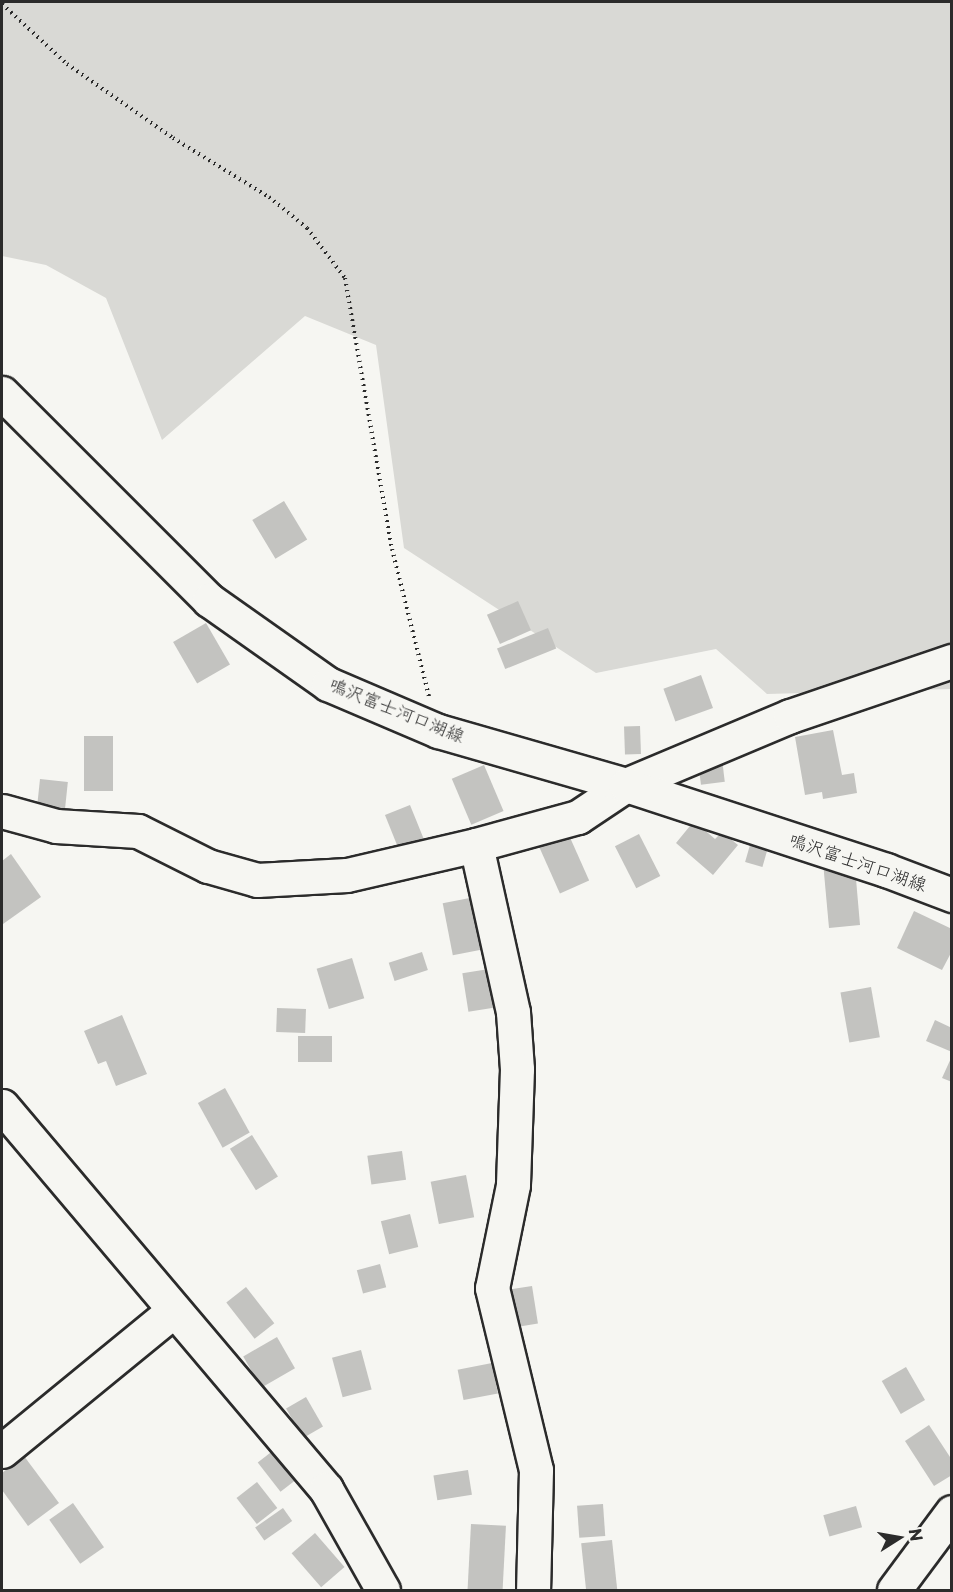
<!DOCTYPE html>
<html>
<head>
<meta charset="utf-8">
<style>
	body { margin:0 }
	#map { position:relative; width:953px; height:1592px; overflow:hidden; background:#f6f6f2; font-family:"Playpen Sans","Klee One",sans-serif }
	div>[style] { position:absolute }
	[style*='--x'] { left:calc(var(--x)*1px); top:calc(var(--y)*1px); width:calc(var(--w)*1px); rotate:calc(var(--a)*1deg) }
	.green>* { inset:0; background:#d9d9d5 }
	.building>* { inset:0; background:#c3c3c0; transform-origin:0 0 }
	.path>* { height:4px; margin-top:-2px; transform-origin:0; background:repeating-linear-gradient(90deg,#2b2b2b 0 1.5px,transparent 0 6px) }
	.roads { filter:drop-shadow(2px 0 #2b2b2b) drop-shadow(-2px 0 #2b2b2b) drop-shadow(0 2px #2b2b2b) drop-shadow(0 -2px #2b2b2b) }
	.minor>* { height:33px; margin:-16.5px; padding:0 16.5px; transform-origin:16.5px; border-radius:16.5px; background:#f6f6f2 }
	.major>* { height:33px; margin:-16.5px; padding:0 16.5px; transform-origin:16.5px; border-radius:16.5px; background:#f6f6f2 }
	span { translate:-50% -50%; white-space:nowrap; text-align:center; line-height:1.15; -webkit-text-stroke:6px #f6f6f2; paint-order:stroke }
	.street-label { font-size:18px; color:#2b2b2b }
	.frame { position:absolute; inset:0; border:3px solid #2b2b2b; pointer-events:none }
	.north { position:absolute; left:869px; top:1508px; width:60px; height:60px; -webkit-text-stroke:4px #f6f6f2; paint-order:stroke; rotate:79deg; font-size:16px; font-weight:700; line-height:24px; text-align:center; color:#2b2b2b }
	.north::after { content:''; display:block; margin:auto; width:21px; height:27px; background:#2b2b2b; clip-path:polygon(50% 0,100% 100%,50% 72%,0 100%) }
</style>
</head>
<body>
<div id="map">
	<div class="green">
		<i style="clip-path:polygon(2px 2px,951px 2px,951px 689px,767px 694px,716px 649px,596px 673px,404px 548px,376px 345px,305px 316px,162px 440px,106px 298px,46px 265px,2px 256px)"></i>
	</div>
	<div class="building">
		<i style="left:284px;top:501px;width:45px;height:37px;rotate:59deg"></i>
		<i style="left:518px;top:601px;width:32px;height:34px;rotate:66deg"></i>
		<i style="left:206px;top:623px;width:48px;height:38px;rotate:60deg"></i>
		<i style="left:548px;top:628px;width:22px;height:55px;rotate:68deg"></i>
		<i style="left:701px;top:675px;width:35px;height:40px;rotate:70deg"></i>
		<i style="left:640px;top:726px;width:28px;height:16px;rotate:88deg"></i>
		<i style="clip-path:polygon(833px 730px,842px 775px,854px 773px,857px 793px,823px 799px,822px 792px,805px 795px,795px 737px)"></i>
		<i style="left:84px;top:736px;width:29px;height:55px"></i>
		<i style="left:722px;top:759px;width:23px;height:24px;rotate:83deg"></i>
		<i style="left:484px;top:765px;width:50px;height:35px;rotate:67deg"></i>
		<i style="left:40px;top:779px;width:28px;height:33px;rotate:6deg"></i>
		<i style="left:410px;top:805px;width:40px;height:27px;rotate:68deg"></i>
		<i style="clip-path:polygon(694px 821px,715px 839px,722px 832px,738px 845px,713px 875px,676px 843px)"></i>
		<i style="left:568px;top:833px;width:52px;height:32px;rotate:66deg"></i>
		<i style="left:639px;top:834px;width:47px;height:27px;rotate:63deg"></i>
		<i style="left:752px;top:838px;width:18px;height:25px;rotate:16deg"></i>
		<i style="clip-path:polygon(11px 854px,41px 897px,3px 924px,2px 861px)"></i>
		<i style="clip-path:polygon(823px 862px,856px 879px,860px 925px,829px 928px)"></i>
		<i style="left:480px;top:896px;width:53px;height:38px;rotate:79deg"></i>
		<i style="clip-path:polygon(914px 911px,952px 929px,952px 951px,942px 970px,897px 948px)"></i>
		<i style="left:422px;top:952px;width:19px;height:35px;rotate:72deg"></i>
		<i style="left:352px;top:958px;width:42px;height:37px;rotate:73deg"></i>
		<i style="left:489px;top:969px;width:39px;height:27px;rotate:81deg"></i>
		<i style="left:871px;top:987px;width:51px;height:31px;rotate:80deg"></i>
		<i style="left:277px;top:1008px;width:29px;height:24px;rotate:2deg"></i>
		<i style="clip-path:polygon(122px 1015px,147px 1074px,116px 1086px,106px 1061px,98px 1064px,84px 1031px)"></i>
		<i style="clip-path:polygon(935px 1020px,952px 1028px,952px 1052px,926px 1041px)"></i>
		<i style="left:332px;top:1036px;width:26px;height:34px;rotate:90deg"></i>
		<i style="clip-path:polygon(952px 1056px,952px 1082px,942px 1078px)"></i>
		<i style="left:225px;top:1088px;width:51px;height:31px;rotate:61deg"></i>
		<i style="left:252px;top:1135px;width:49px;height:26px;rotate:58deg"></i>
		<i style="left:402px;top:1151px;width:29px;height:35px;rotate:82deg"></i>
		<i style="left:466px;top:1175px;width:43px;height:36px;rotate:79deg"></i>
		<i style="left:410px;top:1214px;width:34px;height:30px;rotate:76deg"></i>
		<i style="left:380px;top:1264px;width:24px;height:24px;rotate:75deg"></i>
		<i style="left:532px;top:1286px;width:38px;height:23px;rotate:81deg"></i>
		<i style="left:246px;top:1287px;width:46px;height:25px;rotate:52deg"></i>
		<i style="left:277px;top:1337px;width:36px;height:39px;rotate:60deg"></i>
		<i style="left:361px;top:1350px;width:41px;height:30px;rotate:75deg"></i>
		<i style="left:492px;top:1363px;width:31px;height:35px;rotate:79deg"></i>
		<i style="left:906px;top:1367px;width:38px;height:28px;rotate:60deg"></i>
		<i style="left:306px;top:1397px;width:34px;height:23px;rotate:60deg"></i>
		<i style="clip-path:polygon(929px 1425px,952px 1460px,952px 1475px,934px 1486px,905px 1441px)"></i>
		<i style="left:279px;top:1446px;width:37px;height:27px;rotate:52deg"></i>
		<i style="clip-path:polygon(24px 1456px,59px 1503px,28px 1526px,2px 1490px,2px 1473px)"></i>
		<i style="left:468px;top:1470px;width:25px;height:35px;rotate:81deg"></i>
		<i style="left:257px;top:1482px;width:33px;height:26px;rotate:52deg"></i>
		<i style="left:73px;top:1503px;width:54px;height:29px;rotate:55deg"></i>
		<i style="left:603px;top:1504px;width:32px;height:26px;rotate:86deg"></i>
		<i style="left:856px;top:1506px;width:22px;height:34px;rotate:74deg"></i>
		<i style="left:283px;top:1508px;width:16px;height:34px;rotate:55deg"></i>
		<i style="left:471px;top:1524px;width:35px;height:66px;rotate:3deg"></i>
		<i style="left:315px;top:1533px;width:45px;height:31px;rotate:49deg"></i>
		<i style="left:612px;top:1540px;width:50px;height:31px;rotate:84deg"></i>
	</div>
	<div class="path">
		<i style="--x:2;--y:4;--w:88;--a:42.7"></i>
		<i style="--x:67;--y:64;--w:129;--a:34.9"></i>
		<i style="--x:173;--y:138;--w:113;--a:31.6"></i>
		<i style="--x:269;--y:197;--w:49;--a:39.2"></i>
		<i style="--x:307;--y:228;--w:63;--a:52.8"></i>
		<i style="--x:345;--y:278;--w:275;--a:80.2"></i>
		<i style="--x:392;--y:549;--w:152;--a:75.9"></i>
	</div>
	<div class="roads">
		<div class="minor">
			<i style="--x:2;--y:811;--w:56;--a:15.5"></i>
			<i style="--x:56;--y:826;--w:82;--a:3.5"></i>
			<i style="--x:138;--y:831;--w:78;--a:26.6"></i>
			<i style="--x:208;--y:866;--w:51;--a:15.9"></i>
			<i style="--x:257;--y:880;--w:90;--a:-3.2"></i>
			<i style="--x:347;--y:875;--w:132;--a:-13.1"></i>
			<i style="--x:476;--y:845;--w:106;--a:-15.4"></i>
			<i style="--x:578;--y:817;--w:58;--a:-33.7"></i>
			<i style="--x:626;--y:785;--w:178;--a:-22.8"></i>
			<i style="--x:790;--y:716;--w:171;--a:-18.8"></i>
			<i style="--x:476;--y:845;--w:171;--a:77.5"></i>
			<i style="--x:513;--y:1012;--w:57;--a:86"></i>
			<i style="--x:517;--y:1069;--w:116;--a:92"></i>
			<i style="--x:513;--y:1185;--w:105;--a:101.5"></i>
			<i style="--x:492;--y:1288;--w:187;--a:76.4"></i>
			<i style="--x:536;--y:1470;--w:120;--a:91.4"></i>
			<i style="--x:2;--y:1106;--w:502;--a:49.77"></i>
			<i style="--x:326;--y:1489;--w:116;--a:60.6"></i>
			<i style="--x:2;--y:1451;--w:222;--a:-39.3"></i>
			<i style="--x:894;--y:1590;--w:97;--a:-53.4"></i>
		</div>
		<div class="major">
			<i style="--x:2;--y:393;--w:293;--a:45"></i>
			<i style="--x:209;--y:600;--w:146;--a:35.2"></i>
			<i style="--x:328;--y:684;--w:120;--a:23.1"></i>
			<i style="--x:438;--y:731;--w:196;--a:16"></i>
			<i style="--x:626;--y:785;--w:274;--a:18.1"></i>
			<i style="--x:886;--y:870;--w:71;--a:20.7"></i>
		</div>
	</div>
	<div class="street-label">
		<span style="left:397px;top:710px;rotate:22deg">鳴沢富士河口湖線</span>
		<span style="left:858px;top:862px;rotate:19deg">鳴沢富士河口湖線</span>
	</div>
	<div class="frame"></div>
	<div class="north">N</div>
</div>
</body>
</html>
